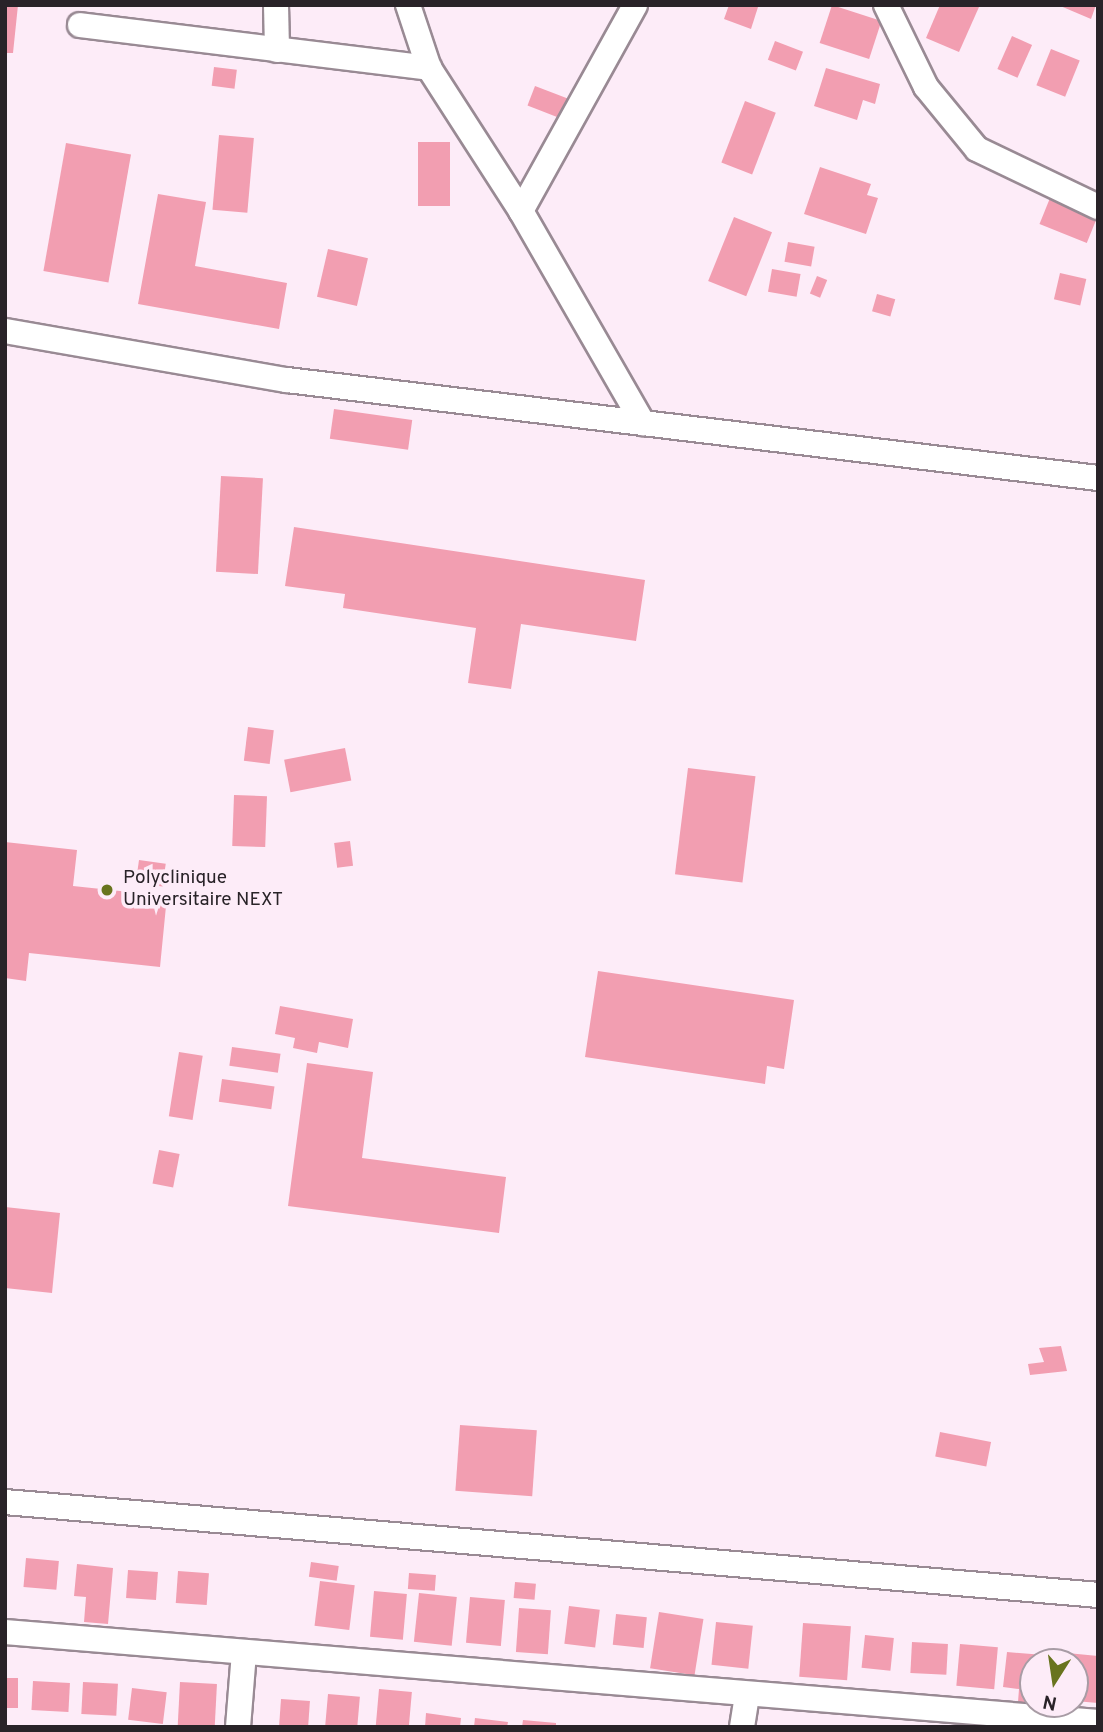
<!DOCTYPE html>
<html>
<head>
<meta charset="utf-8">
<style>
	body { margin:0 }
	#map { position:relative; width:1103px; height:1732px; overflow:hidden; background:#fdecf8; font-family:Overpass,sans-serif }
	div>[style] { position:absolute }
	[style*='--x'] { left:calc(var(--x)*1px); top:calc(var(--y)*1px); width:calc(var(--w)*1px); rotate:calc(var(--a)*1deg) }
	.building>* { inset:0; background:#f29eb1; transform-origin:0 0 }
	.roads { filter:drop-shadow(2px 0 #998a94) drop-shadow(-2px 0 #998a94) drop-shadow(0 2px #998a94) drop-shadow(0 -2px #998a94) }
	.minor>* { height:24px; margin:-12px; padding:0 12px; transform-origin:12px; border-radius:12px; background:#fff }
	.dots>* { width:19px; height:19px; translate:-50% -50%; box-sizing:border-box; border:4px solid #fdecf8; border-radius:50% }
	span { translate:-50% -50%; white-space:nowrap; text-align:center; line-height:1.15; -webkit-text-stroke:7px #fdecf8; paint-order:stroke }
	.poi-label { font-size:19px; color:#292328 }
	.left { translate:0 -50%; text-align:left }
	.frame { position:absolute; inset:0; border:7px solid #292328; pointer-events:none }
	.north { position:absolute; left:1019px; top:1648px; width:70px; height:70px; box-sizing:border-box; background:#fdecf8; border:2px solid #a89ca5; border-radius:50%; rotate:192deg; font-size:19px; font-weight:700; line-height:28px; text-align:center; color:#292328 }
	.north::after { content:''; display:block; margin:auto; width:24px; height:32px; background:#69741e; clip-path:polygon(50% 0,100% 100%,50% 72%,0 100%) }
</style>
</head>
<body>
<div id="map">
	<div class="building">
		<i style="clip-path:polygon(5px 5px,18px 5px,13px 53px,5px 53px)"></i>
		<i style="clip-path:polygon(729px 5px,758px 7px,751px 29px,724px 19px)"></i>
		<i style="left:832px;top:5px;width:52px;height:40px;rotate:18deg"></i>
		<i style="clip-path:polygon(940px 5px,979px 7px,959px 52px,926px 38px)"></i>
		<i style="clip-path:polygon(1058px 5px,1096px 5px,1091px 19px)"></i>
		<i style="left:1012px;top:36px;width:22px;height:36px;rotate:24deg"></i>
		<i style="left:775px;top:41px;width:30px;height:20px;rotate:21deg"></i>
		<i style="left:1051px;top:49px;width:31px;height:39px;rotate:22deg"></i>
		<i style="left:214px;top:67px;width:23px;height:19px;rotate:7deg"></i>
		<i style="clip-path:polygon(826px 68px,880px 84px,875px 104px,863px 100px,857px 120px,814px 106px)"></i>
		<i style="left:535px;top:86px;width:42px;height:21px;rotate:21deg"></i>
		<i style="left:745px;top:101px;width:33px;height:66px;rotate:21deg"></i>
		<i style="left:219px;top:135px;width:35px;height:75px;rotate:5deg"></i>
		<i style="left:418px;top:142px;width:32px;height:64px"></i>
		<i style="left:66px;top:143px;width:66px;height:130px;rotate:10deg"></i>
		<i style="clip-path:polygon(820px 167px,871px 184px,867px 195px,878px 198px,866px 234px,804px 214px)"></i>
		<i style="clip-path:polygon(158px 194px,206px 202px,195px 266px,287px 283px,279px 329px,138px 304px)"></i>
		<i style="left:1050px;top:198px;width:51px;height:28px;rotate:22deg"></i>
		<i style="left:734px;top:217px;width:41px;height:69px;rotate:22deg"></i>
		<i style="left:788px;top:242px;width:27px;height:20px;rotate:10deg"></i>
		<i style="left:328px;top:249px;width:41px;height:49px;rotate:13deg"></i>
		<i style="left:772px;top:269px;width:29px;height:23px;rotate:10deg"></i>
		<i style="left:1060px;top:273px;width:27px;height:27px;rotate:13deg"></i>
		<i style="left:817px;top:276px;width:11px;height:19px;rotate:22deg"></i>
		<i style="left:877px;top:294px;width:19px;height:18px;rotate:16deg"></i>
		<i style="left:334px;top:409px;width:79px;height:30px;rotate:8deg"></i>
		<i style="left:221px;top:476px;width:42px;height:96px;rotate:3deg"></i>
		<i style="clip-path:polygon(294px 527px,645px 580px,636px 641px,521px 624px,511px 689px,468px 683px,476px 628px,343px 608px,345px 594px,285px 586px)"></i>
		<i style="left:248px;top:727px;width:26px;height:34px;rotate:7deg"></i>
		<i style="left:345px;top:748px;width:33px;height:62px;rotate:79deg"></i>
		<i style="left:688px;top:768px;width:68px;height:107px;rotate:7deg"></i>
		<i style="left:234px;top:795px;width:33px;height:51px;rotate:2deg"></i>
		<i style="left:350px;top:841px;width:25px;height:16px;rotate:83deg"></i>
		<i style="clip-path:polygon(5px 842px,77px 850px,73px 886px,167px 896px,160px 967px,29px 953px,26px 981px,5px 978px)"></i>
		<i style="left:139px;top:860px;width:27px;height:23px;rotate:8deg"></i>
		<i style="clip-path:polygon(598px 971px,794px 1000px,784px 1069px,767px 1066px,765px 1084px,585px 1057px)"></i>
		<i style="clip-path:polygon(280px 1006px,353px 1019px,348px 1048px,319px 1042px,317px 1053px,293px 1048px,295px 1038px,275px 1034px)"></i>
		<i style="left:232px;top:1047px;width:49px;height:19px;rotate:8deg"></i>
		<i style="left:179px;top:1052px;width:24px;height:65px;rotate:9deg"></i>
		<i style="clip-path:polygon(307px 1063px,373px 1072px,362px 1158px,506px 1177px,499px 1233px,288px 1206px)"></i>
		<i style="left:222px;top:1079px;width:53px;height:23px;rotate:8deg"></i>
		<i style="left:159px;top:1150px;width:21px;height:34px;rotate:11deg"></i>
		<i style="clip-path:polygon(5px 1207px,60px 1213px,52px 1293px,5px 1288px)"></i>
		<i style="clip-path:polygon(1061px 1346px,1067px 1371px,1030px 1375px,1028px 1364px,1044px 1362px,1039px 1348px)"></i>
		<i style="left:460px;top:1425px;width:77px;height:66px;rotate:4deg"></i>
		<i style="left:940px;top:1432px;width:52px;height:25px;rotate:11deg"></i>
		<i style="left:26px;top:1558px;width:33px;height:29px;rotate:5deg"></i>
		<i style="left:311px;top:1562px;width:28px;height:15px;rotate:8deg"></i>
		<i style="clip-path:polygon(77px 1564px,113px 1568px,108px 1624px,84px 1622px,86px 1597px,74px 1596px)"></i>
		<i style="left:128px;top:1570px;width:30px;height:28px;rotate:4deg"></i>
		<i style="left:178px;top:1571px;width:31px;height:32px;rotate:4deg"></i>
		<i style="left:409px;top:1573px;width:27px;height:16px;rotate:4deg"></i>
		<i style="left:320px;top:1581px;width:35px;height:45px;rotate:7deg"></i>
		<i style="left:515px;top:1582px;width:21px;height:16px;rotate:5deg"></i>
		<i style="left:374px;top:1591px;width:33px;height:46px;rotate:5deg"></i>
		<i style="left:419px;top:1593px;width:38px;height:49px;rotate:6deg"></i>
		<i style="left:470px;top:1597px;width:35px;height:46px;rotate:5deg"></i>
		<i style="left:569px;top:1606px;width:31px;height:38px;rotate:7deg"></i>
		<i style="left:519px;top:1608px;width:32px;height:44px;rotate:4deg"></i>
		<i style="left:659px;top:1612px;width:45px;height:57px;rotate:9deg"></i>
		<i style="left:616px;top:1614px;width:31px;height:31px;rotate:6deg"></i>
		<i style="left:716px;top:1622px;width:37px;height:43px;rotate:6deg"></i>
		<i style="left:803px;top:1623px;width:48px;height:54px;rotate:4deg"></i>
		<i style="left:865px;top:1635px;width:29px;height:33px;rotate:6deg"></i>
		<i style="left:912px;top:1642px;width:36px;height:31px;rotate:3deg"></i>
		<i style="left:960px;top:1644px;width:38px;height:42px;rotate:5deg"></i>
		<i style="clip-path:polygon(1007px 1652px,1044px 1655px,1044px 1662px,1033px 1662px,1033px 1703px,1018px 1702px,1019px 1689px,1003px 1687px)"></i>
		<i style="clip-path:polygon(1057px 1652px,1098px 1656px,1098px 1703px,1075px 1701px,1075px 1662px,1056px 1662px)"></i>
		<i style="left:5px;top:1678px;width:13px;height:30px"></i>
		<i style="left:33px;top:1681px;width:37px;height:29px;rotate:3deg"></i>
		<i style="left:83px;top:1682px;width:35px;height:32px;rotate:3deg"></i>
		<i style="left:180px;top:1682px;width:37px;height:44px;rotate:3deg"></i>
		<i style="left:132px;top:1688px;width:35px;height:32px;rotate:7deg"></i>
		<i style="left:379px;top:1689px;width:33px;height:38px;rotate:5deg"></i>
		<i style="left:328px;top:1694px;width:32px;height:33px;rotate:5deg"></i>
		<i style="left:281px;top:1699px;width:29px;height:28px;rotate:4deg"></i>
		<i style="clip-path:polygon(426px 1713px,461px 1718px,460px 1727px,425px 1727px)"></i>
		<i style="clip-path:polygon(475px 1718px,508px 1722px,507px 1727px,474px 1727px)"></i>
		<i style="clip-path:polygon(523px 1720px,556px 1723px,556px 1727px,522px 1727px)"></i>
	</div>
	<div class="roads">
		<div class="minor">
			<i style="--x:276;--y:5;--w:45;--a:88.7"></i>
			<i style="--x:408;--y:5;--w:66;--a:71.6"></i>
			<i style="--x:429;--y:68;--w:170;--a:57.2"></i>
			<i style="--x:521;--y:211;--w:245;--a:60.1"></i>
			<i style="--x:886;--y:5;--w:91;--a:64"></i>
			<i style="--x:926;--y:87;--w:80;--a:50.6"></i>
			<i style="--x:977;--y:149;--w:134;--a:25.6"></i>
			<i style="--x:80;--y:25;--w:352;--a:7"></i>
			<i style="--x:521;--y:211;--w:235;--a:-61"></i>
			<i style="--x:5;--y:331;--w:286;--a:9.9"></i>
			<i style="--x:287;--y:380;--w:817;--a:6.89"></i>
			<i style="--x:5;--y:1502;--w:1097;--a:4.86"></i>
			<i style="--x:5;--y:1632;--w:1097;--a:4.71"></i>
			<i style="--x:238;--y:1727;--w:75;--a:-85.4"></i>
			<i style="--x:742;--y:1727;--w:32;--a:-81"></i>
		</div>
	</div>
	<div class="dots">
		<i style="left:107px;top:890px;background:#69741e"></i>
	</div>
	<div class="poi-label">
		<span class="left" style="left:123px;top:890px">Polyclinique<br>Universitaire NEXT</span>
	</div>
	<div class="frame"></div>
	<div class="north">N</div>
</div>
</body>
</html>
